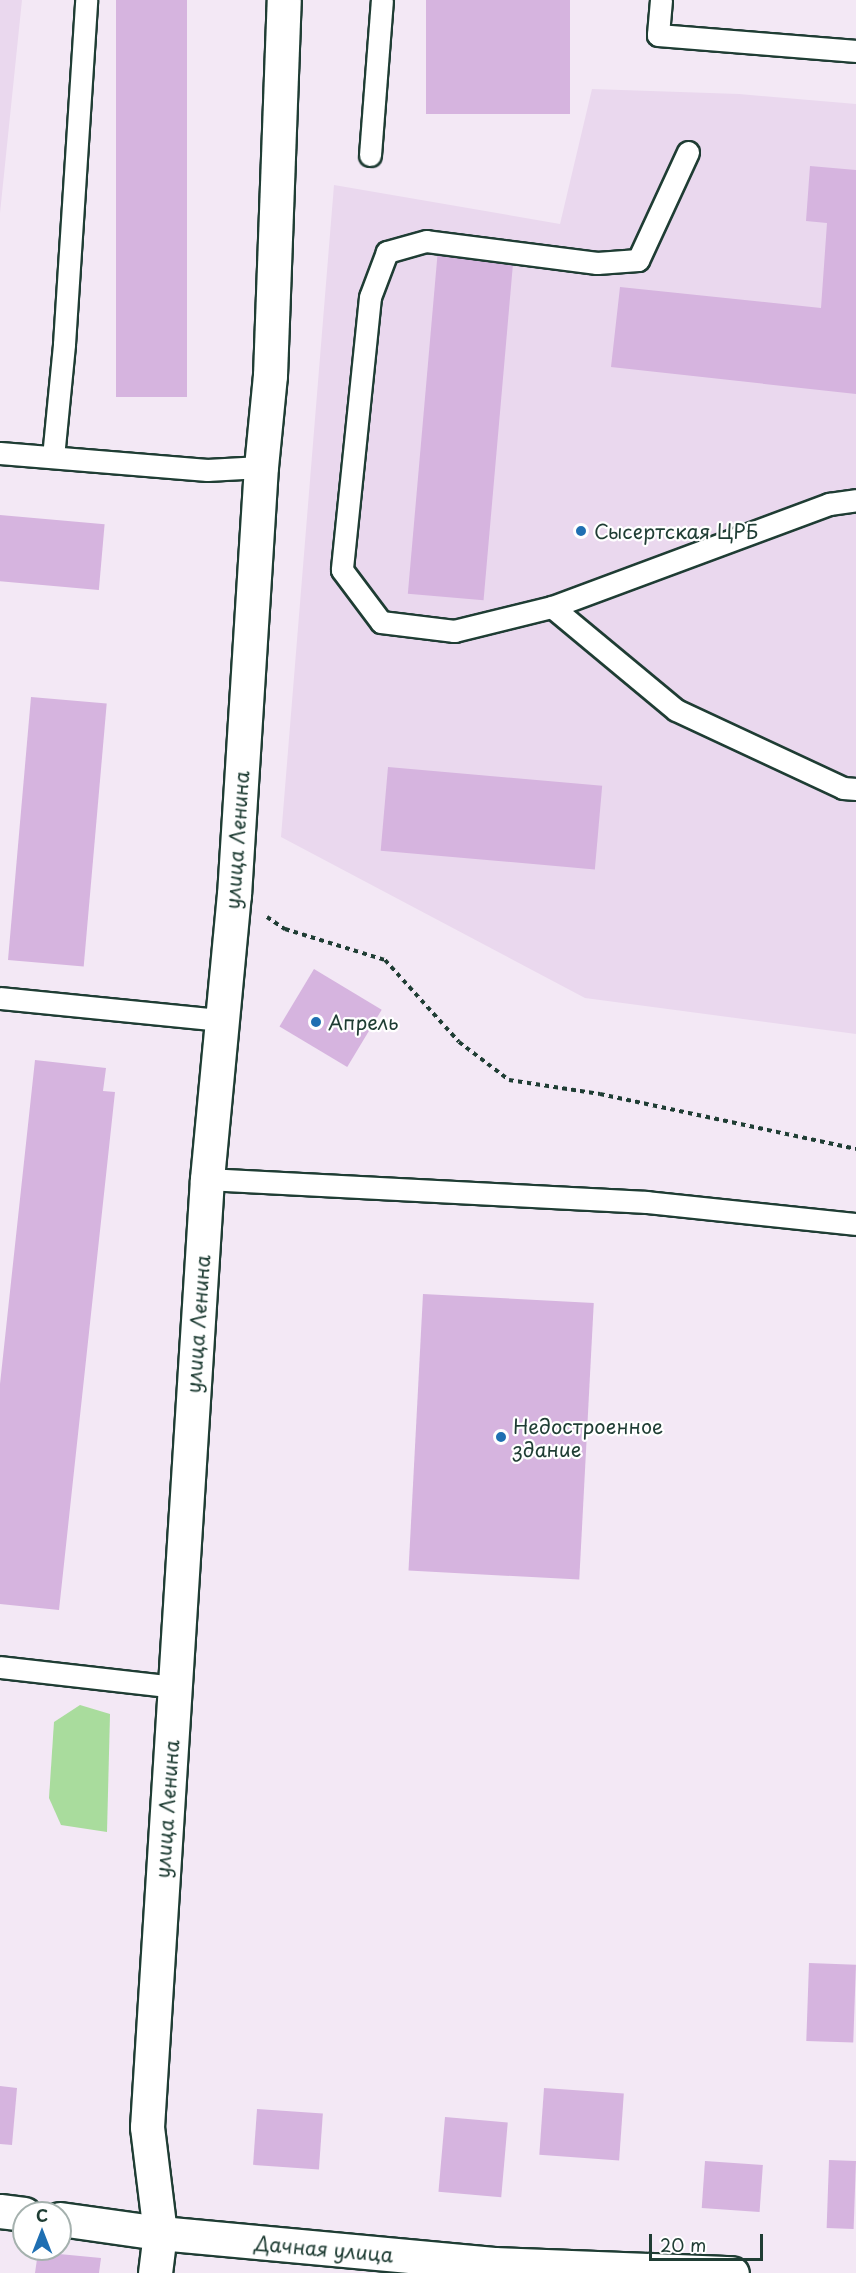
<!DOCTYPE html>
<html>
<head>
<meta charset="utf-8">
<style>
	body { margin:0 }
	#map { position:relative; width:856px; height:2273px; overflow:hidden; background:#f3e8f5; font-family:"Playpen Sans",sans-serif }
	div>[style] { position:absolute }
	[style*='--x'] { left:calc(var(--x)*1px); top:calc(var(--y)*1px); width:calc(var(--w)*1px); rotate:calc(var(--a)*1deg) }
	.built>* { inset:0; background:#ead8ee }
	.green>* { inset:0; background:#a9dc9d }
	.building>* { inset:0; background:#d6b4df; transform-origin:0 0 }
	.path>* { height:4px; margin-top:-2px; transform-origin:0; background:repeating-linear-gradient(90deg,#1f3d34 0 4.5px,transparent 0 9px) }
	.roads { filter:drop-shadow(2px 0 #1f3d34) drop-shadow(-2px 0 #1f3d34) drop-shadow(0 2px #1f3d34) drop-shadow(0 -2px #1f3d34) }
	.service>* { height:21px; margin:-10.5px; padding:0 10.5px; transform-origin:10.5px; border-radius:10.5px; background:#fff }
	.minor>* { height:33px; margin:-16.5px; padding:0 16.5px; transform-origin:16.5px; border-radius:16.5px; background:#fff }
	.dots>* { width:16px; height:16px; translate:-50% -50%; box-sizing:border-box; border:3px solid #fff; border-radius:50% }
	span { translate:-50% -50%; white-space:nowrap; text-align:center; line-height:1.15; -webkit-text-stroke:4.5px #fff; paint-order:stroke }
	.poi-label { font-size:20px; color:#1f3d34 }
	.left { translate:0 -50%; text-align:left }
	.street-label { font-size:20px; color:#1f3d34 }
	.north { position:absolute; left:12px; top:2201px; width:60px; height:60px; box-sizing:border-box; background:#fff; border:2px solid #a5b1ae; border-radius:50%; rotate:0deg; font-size:16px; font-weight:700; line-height:24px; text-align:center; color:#1f3d34 }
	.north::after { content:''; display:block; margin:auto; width:21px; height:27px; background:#1f6fb2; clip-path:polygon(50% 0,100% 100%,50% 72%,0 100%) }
	.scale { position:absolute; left:649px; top:2234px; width:114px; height:27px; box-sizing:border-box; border:3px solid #1f3d34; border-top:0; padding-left:8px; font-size:18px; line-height:21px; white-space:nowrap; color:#1f3d34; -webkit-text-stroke:4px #fff; paint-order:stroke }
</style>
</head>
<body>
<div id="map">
	<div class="built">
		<i style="clip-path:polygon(0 0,22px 0,0 213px)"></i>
		<i style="clip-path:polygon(592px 89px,739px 94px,856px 104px,856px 1034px,585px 998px,281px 837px,334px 185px,560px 224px)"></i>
	</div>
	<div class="green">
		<i style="clip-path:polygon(80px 1705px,110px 1714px,107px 1832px,61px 1825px,49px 1798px,54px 1722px)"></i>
	</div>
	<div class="building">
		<i style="left:116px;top:0;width:71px;height:397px"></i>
		<i style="left:426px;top:0;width:144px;height:114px"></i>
		<i style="clip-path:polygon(810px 166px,856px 170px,856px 394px,611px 367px,620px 287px,821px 308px,827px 223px,806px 221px)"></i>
		<i style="left:438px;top:249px;width:76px;height:346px;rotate:5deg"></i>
		<i style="left:0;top:515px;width:105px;height:66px;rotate:5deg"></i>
		<i style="left:31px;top:697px;width:76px;height:264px;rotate:5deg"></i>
		<i style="left:388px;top:767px;width:215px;height:84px;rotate:5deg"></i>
		<i style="left:314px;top:969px;width:79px;height:67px;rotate:31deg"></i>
		<i style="clip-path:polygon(35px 1060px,106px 1068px,103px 1091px,115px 1092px,59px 1610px,0 1604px,0 1384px)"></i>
		<i style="left:423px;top:1294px;width:171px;height:277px;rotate:3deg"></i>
		<i style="left:809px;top:1963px;width:47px;height:78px;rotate:2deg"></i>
		<i style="clip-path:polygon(0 2086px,17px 2088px,12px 2145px,0 2144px)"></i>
		<i style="left:544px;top:2088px;width:80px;height:67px;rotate:4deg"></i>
		<i style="left:257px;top:2109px;width:66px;height:56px;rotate:4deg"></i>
		<i style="left:445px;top:2117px;width:63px;height:75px;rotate:5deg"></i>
		<i style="left:829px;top:2160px;width:27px;height:68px;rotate:2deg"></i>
		<i style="left:705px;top:2161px;width:58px;height:47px;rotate:4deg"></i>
		<i style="clip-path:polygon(38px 2252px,101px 2258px,99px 2273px,35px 2273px)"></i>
	</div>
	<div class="path">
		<i style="--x:267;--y:917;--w:22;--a:34"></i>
		<i style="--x:285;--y:929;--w:105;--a:17.2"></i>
		<i style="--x:385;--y:960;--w:110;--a:47.9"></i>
		<i style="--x:459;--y:1042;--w:63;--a:37.2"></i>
		<i style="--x:509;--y:1080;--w:92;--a:8.7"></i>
		<i style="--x:600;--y:1094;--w:262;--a:12.1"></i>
	</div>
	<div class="roads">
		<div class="service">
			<i style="--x:661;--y:0;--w:35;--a:95"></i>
			<i style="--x:658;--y:35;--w:199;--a:4.6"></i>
			<i style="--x:688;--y:152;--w:119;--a:114.8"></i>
			<i style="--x:638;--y:260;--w:41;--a:175.8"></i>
			<i style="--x:597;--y:263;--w:172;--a:-172.7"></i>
			<i style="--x:426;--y:241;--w:41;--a:164.2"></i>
			<i style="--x:387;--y:252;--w:48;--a:110.7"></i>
			<i style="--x:370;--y:297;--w:274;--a:95.9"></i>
			<i style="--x:342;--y:570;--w:65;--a:53.1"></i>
			<i style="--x:381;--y:622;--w:74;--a:7"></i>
			<i style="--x:454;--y:631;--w:101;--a:-13.8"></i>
			<i style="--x:552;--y:607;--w:296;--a:-20.4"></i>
			<i style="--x:829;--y:504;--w:27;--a:-8"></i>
			<i style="--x:370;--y:155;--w:155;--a:-85.6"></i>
			<i style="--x:0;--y:453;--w:208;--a:4.7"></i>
			<i style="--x:207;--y:470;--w:54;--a:-3.2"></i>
			<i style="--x:53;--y:457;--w:114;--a:-84.4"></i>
			<i style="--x:64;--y:344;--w:345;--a:-86.3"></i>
			<i style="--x:552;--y:607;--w:161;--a:39.7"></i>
			<i style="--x:676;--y:710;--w:184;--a:25"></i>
			<i style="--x:843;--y:788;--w:13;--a:4"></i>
			<i style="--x:0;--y:998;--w:222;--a:5.7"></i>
			<i style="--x:207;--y:1179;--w:440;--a:3"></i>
			<i style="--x:646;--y:1202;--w:211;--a:6"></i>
			<i style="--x:0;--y:1667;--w:176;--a:6.5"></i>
		</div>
		<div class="minor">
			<i style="--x:0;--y:2211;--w:24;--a:7"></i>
			<i style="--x:60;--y:2219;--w:101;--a:8"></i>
			<i style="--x:160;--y:2233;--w:335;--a:5.3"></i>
			<i style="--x:494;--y:2264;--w:238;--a:2.2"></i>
			<i style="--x:155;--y:2273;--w:40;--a:-82.9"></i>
			<i style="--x:160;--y:2233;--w:107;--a:-97"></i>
			<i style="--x:147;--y:2127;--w:950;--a:-86.38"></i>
			<i style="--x:207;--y:1179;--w:285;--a:-84.6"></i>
			<i style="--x:234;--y:895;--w:429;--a:-86.4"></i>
			<i style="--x:261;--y:467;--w:92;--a:-84.4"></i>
			<i style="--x:270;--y:375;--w:375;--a:-87.9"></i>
		</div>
	</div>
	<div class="dots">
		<i style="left:581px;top:531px;background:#1f6fb2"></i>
		<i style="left:316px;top:1022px;background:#1f6fb2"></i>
		<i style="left:501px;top:1437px;background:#1f6fb2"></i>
	</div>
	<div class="poi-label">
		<span class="left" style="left:594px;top:531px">Сысертская ЦРБ</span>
		<span class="left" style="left:328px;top:1022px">Апрель</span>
		<span class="left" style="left:513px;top:1438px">Недостроенное<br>здание</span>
	</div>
	<div class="street-label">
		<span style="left:237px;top:840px;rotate:-86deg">улица Ленина</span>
		<span style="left:198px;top:1324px;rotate:-86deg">улица Ленина</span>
		<span style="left:167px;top:1809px;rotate:-86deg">улица Ленина</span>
		<span style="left:324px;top:2249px;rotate:5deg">Дачная улица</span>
	</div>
	<div class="north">С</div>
	<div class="scale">20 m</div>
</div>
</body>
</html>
